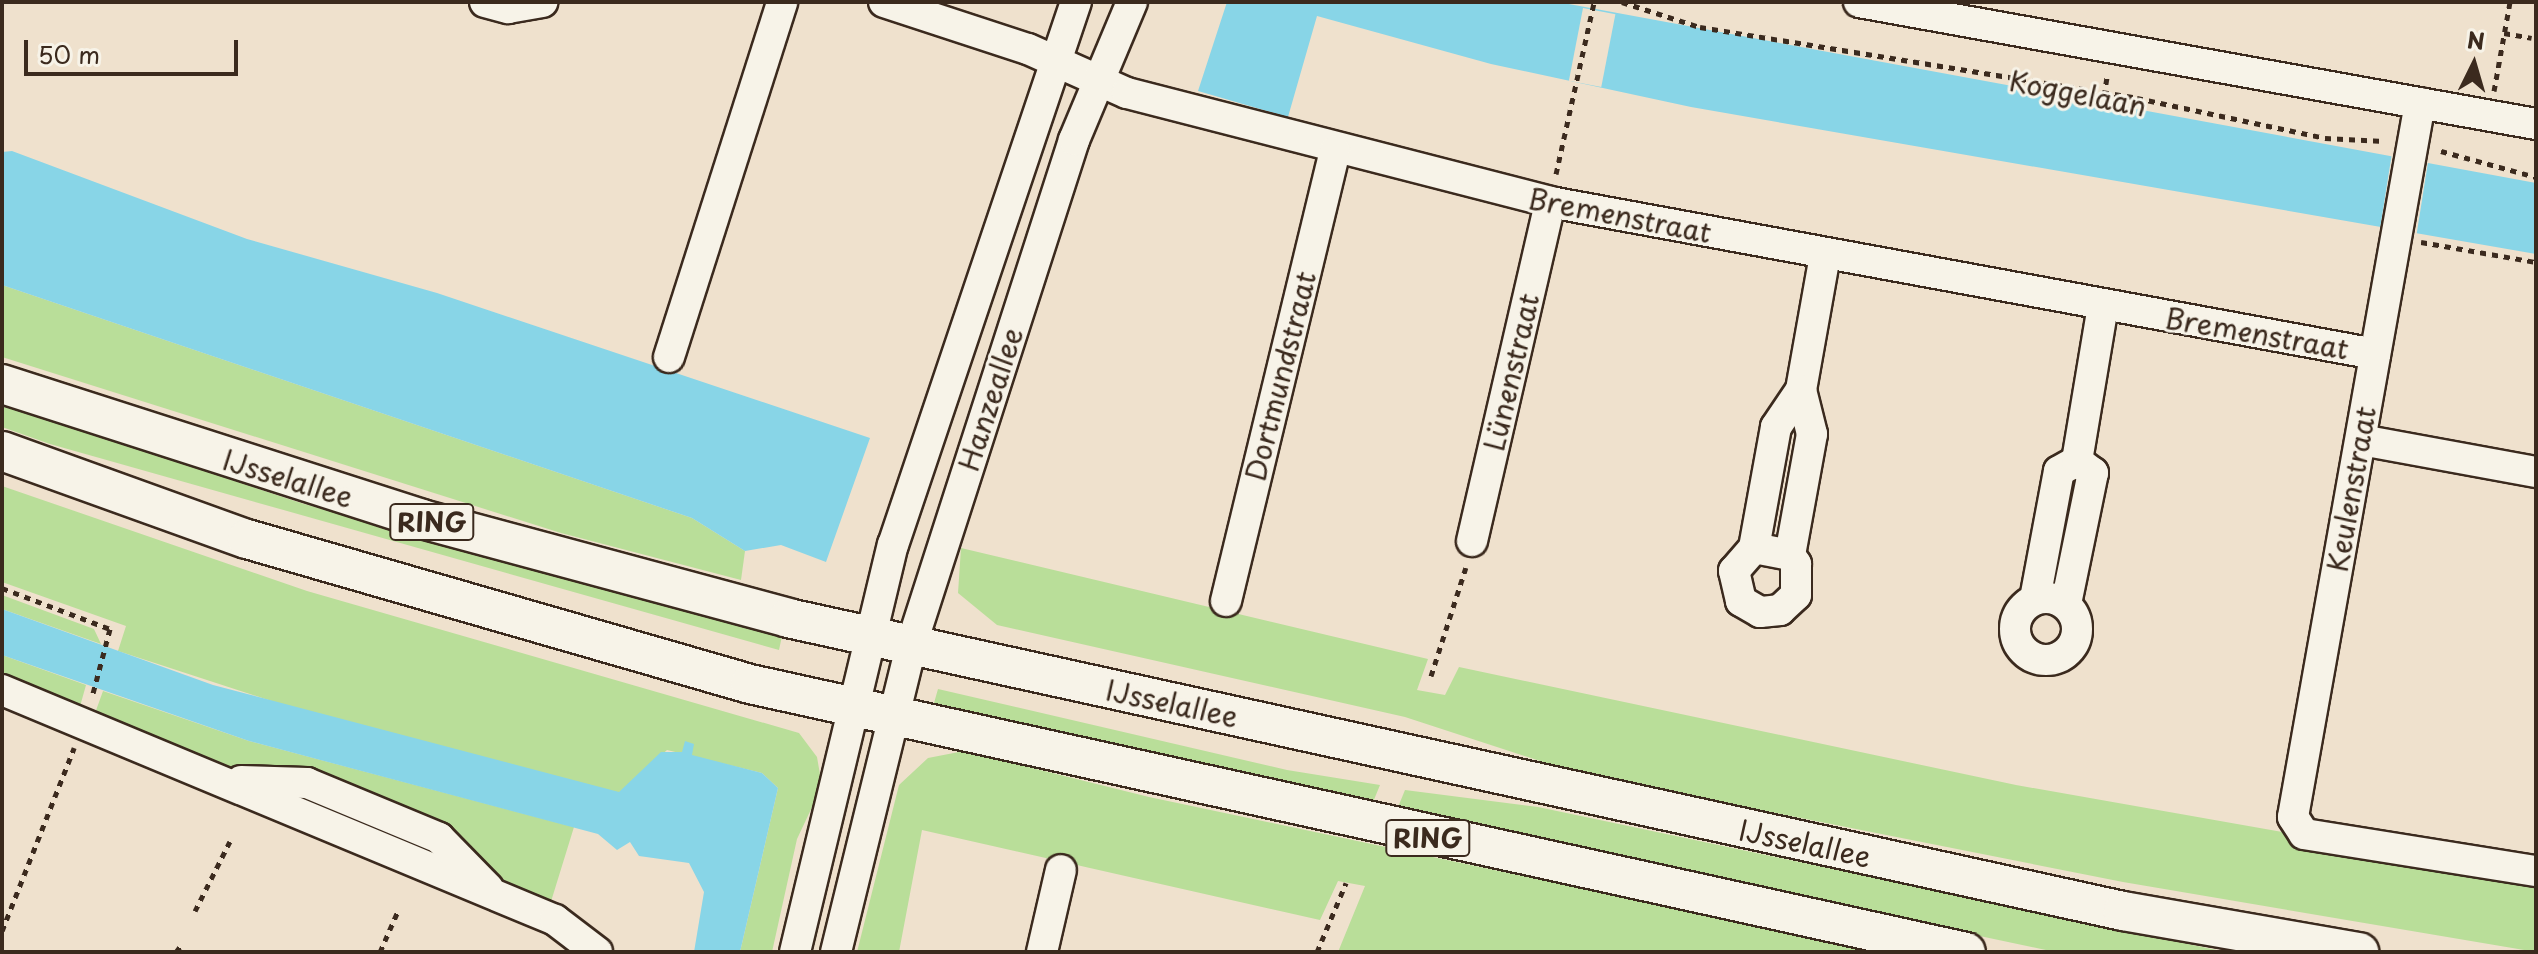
<!DOCTYPE html>
<html>
<head>
<meta charset="utf-8">
<style>
	body { margin:0 }
	#map { position:relative; width:2538px; height:954px; overflow:hidden; background:#efe1cd; font-family:"Playpen Sans",sans-serif }
	div>[style] { position:absolute }
	[style*='--x'] { left:calc(var(--x)*1px); top:calc(var(--y)*1px); width:calc(var(--w)*1px); rotate:calc(var(--a)*1deg) }
	.green>* { inset:0; background:#b9de99 }
	.water>* { inset:0; background:#88d5e7 }
	.pier>* { inset:0; background:#efe1cd; transform-origin:0 0 }
	.path>* { height:5px; margin-top:-2.5px; transform-origin:0; background:repeating-linear-gradient(90deg,#3b2a1e 0 6px,transparent 0 12px) }
	.roads { filter:drop-shadow(2px 0 #3b2a1e) drop-shadow(-2px 0 #3b2a1e) drop-shadow(0 2px #3b2a1e) drop-shadow(0 -2px #3b2a1e) }
	.minor>* { height:30px; margin:-15px; padding:0 15px; transform-origin:15px; border-radius:15px; background:#f7f3e8 }
	.minor>.ring { margin:-15px; padding:0; box-sizing:content-box; background:none; border:30px solid #f7f3e8; border-radius:50% }
	.major>* { height:38px; margin:-19px; padding:0 19px; transform-origin:19px; border-radius:19px; background:#f7f3e8 }
	span { translate:-50% -50%; white-space:nowrap; text-align:center; line-height:1.15; -webkit-text-stroke:6px #f7f3e8; paint-order:stroke }
	.shield-label span { padding:2px 6px; background:#f7f3e8; border:2px solid; border-radius:6px; -webkit-text-stroke-width:0 }
	.shield-label { font-size:26px; color:#3b2a1e; font-weight:700 }
	.street-label { font-size:28px; color:#3b2a1e }
	.frame { position:absolute; inset:0; border:4px solid #3b2a1e; pointer-events:none }
	.north { position:absolute; left:2434px; top:24px; width:80px; height:80px; -webkit-text-stroke:6px #f7f3e8; paint-order:stroke; rotate:5deg; font-size:22px; font-weight:700; line-height:32px; text-align:center; color:#3b2a1e }
	.north::after { content:''; display:block; margin:auto; width:28px; height:36px; background:#3b2a1e; clip-path:polygon(50% 0,100% 100%,50% 72%,0 100%) }
	.scale { position:absolute; left:24px; top:40px; width:214px; height:36px; box-sizing:border-box; border:4px solid #3b2a1e; border-top:0; padding-left:10px; font-size:24px; line-height:28px; white-space:nowrap; color:#3b2a1e; -webkit-text-stroke:6px #f7f3e8; paint-order:stroke }
</style>
</head>
<body>
<div id="map">
	<div class="green">
		<i style="clip-path:polygon(2px 285px,692px 518px,745px 551px,741px 580px,561px 533px,2px 357px)"></i>
		<i style="clip-path:polygon(2px 404px,304px 504px,782px 636px,779px 650px,50px 444px,2px 427px)"></i>
		<i style="clip-path:polygon(2px 486px,307px 591px,799px 733px,817px 757px,822px 786px,797px 839px,772px 952px,740px 952px,778px 788px,762px 773px,667px 750px,619px 793px,296px 709px,118px 651px,126px 626px,2px 582px)"></i>
		<i style="clip-path:polygon(961px 548px,1428px 659px,1417px 690px,1445px 695px,1459px 667px,2016px 785px,2536px 877px,2536px 952px,2123px 882px,1580px 774px,1405px 717px,997px 625px,958px 593px)"></i>
		<i style="clip-path:polygon(2px 595px,94px 629px,101px 644px,2px 609px)"></i>
		<i style="clip-path:polygon(2px 655px,86px 685px,79px 710px,2px 679px)"></i>
		<i style="clip-path:polygon(938px 689px,1287px 770px,1380px 785px,1371px 807px,932px 710px)"></i>
		<i style="clip-path:polygon(103px 691px,249px 741px,574px 827px,549px 908px,506px 891px,456px 840px,244px 774px,94px 716px)"></i>
		<i style="clip-path:polygon(964px 751px,1149px 797px,1882px 952px,1338px 952px,1365px 886px,1338px 881px,1320px 920px,922px 830px,899px 952px,857px 952px,899px 785px,928px 758px)"></i>
		<i style="clip-path:polygon(1405px 790px,1538px 807px,2226px 952px,2055px 952px,1396px 812px)"></i>
	</div>
	<div class="water">
		<i style="clip-path:polygon(1227px 2px,1558px 2px,2536px 183px,2536px 254px,1691px 107px,1491px 64px,1317px 16px,1288px 117px,1198px 91px)"></i>
		<i style="clip-path:polygon(12px 151px,247px 239px,437px 293px,870px 438px,826px 562px,781px 545px,745px 551px,692px 518px,2px 285px,2px 152px)"></i>
		<i style="clip-path:polygon(2px 609px,213px 685px,619px 792px,661px 752px,682px 752px,685px 741px,694px 744px,692px 755px,762px 773px,778px 788px,740px 952px,694px 952px,704px 892px,689px 863px,639px 856px,630px 842px,617px 850px,598px 834px,249px 741px,2px 655px)"></i>
	</div>
	<div class="pier">
		<i style="left:1583px;top:8px;width:33px;height:74px;rotate:11deg"></i>
		<i style="left:2392px;top:153px;width:37px;height:79px;rotate:9deg"></i>
	</div>
	<div class="path">
		<i style="--x:1622;--y:2;--w:82;--a:17.8"></i>
		<i style="--x:1700;--y:27;--w:443;--a:9.2"></i>
		<i style="--x:2137;--y:98;--w:192;--a:12"></i>
		<i style="--x:2325;--y:138;--w:59;--a:2.9"></i>
		<i style="--x:2504;--y:33;--w:28;--a:10"></i>
		<i style="--x:2494;--y:91;--w:90;--a:-79.8"></i>
		<i style="--x:2104;--y:96;--w:20;--a:-81"></i>
		<i style="--x:2441;--y:151;--w:98;--a:15.3"></i>
		<i style="--x:1556;--y:174;--w:176;--a:-77.5"></i>
		<i style="--x:2421;--y:242;--w:117;--a:9.9"></i>
		<i style="--x:2;--y:588;--w:116;--a:20.8"></i>
		<i style="--x:110;--y:629;--w:70;--a:104.8"></i>
		<i style="--x:1431;--y:676;--w:114;--a:-72.2"></i>
		<i style="--x:195;--y:911;--w:78;--a:-63.4"></i>
		<i style="--x:2;--y:931;--w:197;--a:-68.5"></i>
		<i style="--x:176;--y:952;--w:10;--a:-53"></i>
		<i style="--x:380;--y:952;--w:45;--a:-66.3"></i>
		<i style="--x:1317;--y:952;--w:75;--a:-67.2"></i>
	</div>
	<div class="roads">
		<div class="minor">
			<i style="--x:485;--y:2;--w:24;--a:15"></i>
			<i style="--x:508;--y:8;--w:35;--a:-10"></i>
			<i style="--x:884;--y:2;--w:151;--a:18.1"></i>
			<i style="--x:1028;--y:49;--w:108;--a:24"></i>
			<i style="--x:1127;--y:93;--w:437;--a:14.4"></i>
			<i style="--x:1550;--y:202;--w:839;--a:10.44"></i>
			<i style="--x:1859;--y:2;--w:688;--a:10.22"></i>
			<i style="--x:2420;--y:103;--w:725;--a:100.09"></i>
			<i style="--x:2293;--y:817;--w:20;--a:57"></i>
			<i style="--x:2304;--y:834;--w:235;--a:9.1"></i>
			<i style="--x:669;--y:357;--w:373;--a:-72.3"></i>
			<i style="--x:2361;--y:440;--w:178;--a:10.4"></i>
			<i style="--x:1472;--y:541;--w:348;--a:-77"></i>
			<i style="--x:1754;--y:548;--w:37;--a:11"></i>
			<i style="--x:1790;--y:555;--w:11;--a:56"></i>
			<i style="--x:1796;--y:564;--w:31;--a:90"></i>
			<i style="--x:1796;--y:595;--w:22;--a:137"></i>
			<i style="--x:1780;--y:610;--w:20;--a:174"></i>
			<i style="--x:1760;--y:612;--w:22;--a:-150"></i>
			<i style="--x:1741;--y:601;--w:31;--a:-103"></i>
			<i style="--x:1734;--y:571;--w:30;--a:-49"></i>
			<i style="--x:1754;--y:548;--w:123;--a:-79.7"></i>
			<i style="--x:1776;--y:427;--w:45;--a:-56"></i>
			<i style="--x:1801;--y:390;--w:137;--a:-79.9"></i>
			<i style="--x:1790;--y:555;--w:123;--a:-79.7"></i>
			<i style="--x:1812;--y:434;--w:45;--a:-104"></i>
			<i class="ring" style="left:2015px;top:598px;width:32px;height:32px"></i>
			<i style="--x:2035;--y:599;--w:130;--a:-79.4"></i>
			<i style="--x:2059;--y:471;--w:21;--a:-29"></i>
			<i style="--x:2077;--y:461;--w:157;--a:-80.5"></i>
			<i style="--x:1226;--y:601;--w:463;--a:-76.4"></i>
			<i style="--x:2066;--y:604;--w:134;--a:-78.4"></i>
			<i style="--x:2093;--y:473;--w:20;--a:-143"></i>
			<i style="--x:2;--y:690;--w:599;--a:22.58"></i>
			<i style="--x:555;--y:920;--w:53;--a:37.3"></i>
			<i style="--x:241;--y:781;--w:66;--a:1.7"></i>
			<i style="--x:307;--y:783;--w:143;--a:22.6"></i>
			<i style="--x:439;--y:838;--w:70;--a:45.6"></i>
			<i style="--x:795;--y:952;--w:419;--a:-76.5"></i>
			<i style="--x:893;--y:545;--w:573;--a:-71.38"></i>
			<i style="--x:836;--y:952;--w:315;--a:-76.2"></i>
			<i style="--x:911;--y:646;--w:532;--a:-72.14"></i>
			<i style="--x:1074;--y:140;--w:150;--a:-67.2"></i>
			<i style="--x:1042;--y:952;--w:84;--a:-77"></i>
		</div>
		<div class="major">
			<i style="--x:2;--y:384;--w:441;--a:17.8"></i>
			<i style="--x:422;--y:519;--w:379;--a:15.1"></i>
			<i style="--x:788;--y:618;--w:1367;--a:12.38"></i>
			<i style="--x:2123;--y:911;--w:240;--a:9.9"></i>
			<i style="--x:2;--y:451;--w:260;--a:19.8"></i>
			<i style="--x:247;--y:539;--w:523;--a:16.08"></i>
			<i style="--x:750;--y:684;--w:1245;--a:12.43"></i>
		</div>
	</div>
	<div class="shield-label">
		<span style="left:432px;top:522px">RING</span>
		<span style="left:1428px;top:838px">RING</span>
	</div>
	<div class="street-label">
		<span style="left:2078px;top:93px;rotate:11deg">Koggelaan</span>
		<span style="left:1620px;top:215px;rotate:11deg">Bremenstraat</span>
		<span style="left:2257px;top:333px;rotate:10deg">Bremenstraat</span>
		<span style="left:1511px;top:372px;rotate:-77deg">Lünenstraat</span>
		<span style="left:1280px;top:376px;rotate:-76deg">Dortmundstraat</span>
		<span style="left:990px;top:399px;rotate:-72deg">Hanzeallee</span>
		<span style="left:288px;top:478px;rotate:17deg">IJsselallee</span>
		<span style="left:2351px;top:489px;rotate:-80deg">Keulenstraat</span>
		<span style="left:1172px;top:703px;rotate:12deg">IJsselallee</span>
		<span style="left:1805px;top:843px;rotate:12deg">IJsselallee</span>
	</div>
	<div class="frame"></div>
	<div class="north">N</div>
	<div class="scale">50 m</div>
</div>
</body>
</html>
